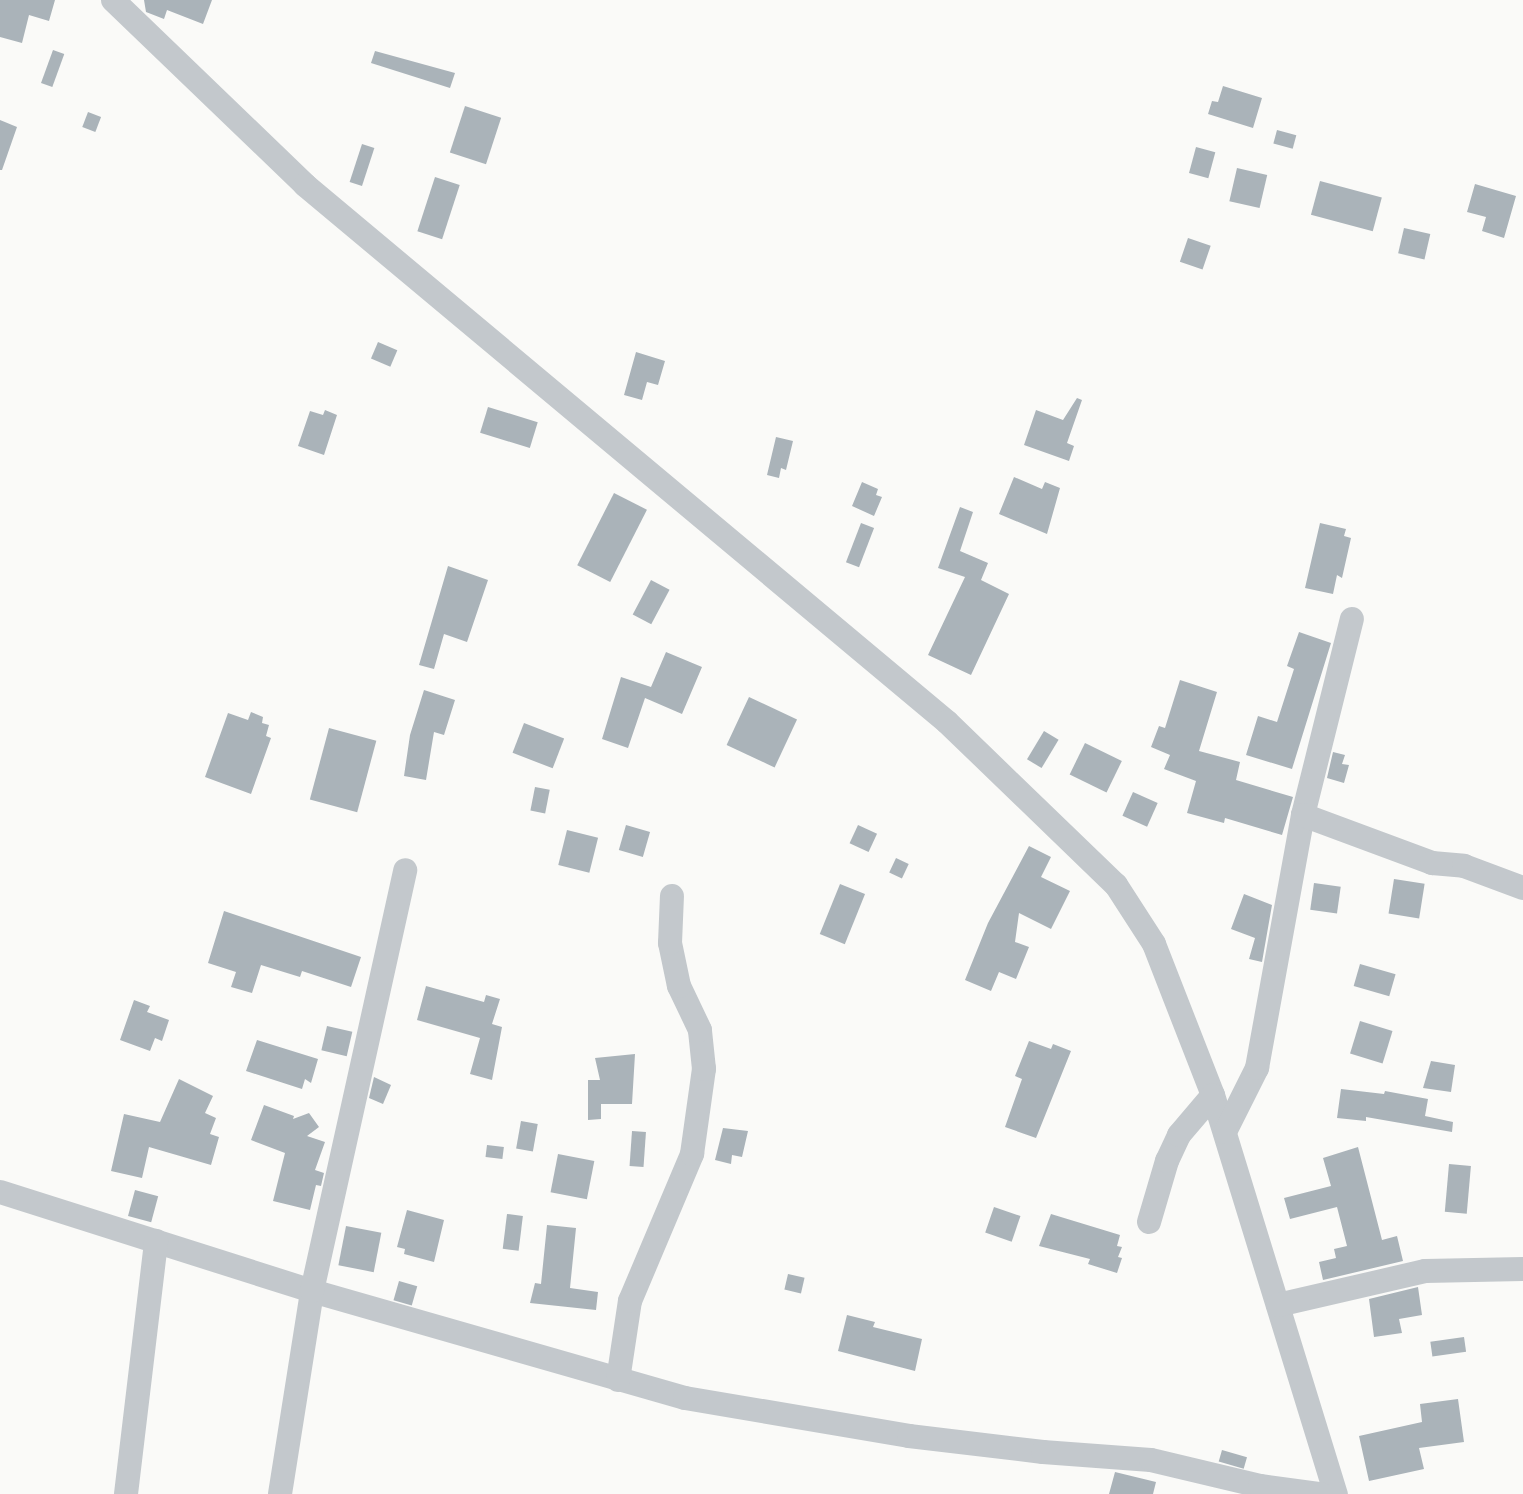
<!DOCTYPE html>
<html>
<head>
<meta charset="utf-8">
<style>
	body { margin:0 }
	#map { position:relative; width:1523px; height:1494px; overflow:hidden; background:#fafaf8; font-family:"Roboto Condensed",sans-serif }
	div>[style] { position:absolute }
	[style*='--x'] { left:calc(var(--x)*1px); top:calc(var(--y)*1px); width:calc(var(--w)*1px); rotate:calc(var(--a)*1deg) }
	.building>* { inset:0; background:#aab3b9; transform-origin:0 0 }
	.minor>* { height:24px; margin:-12px; padding:0 12px; transform-origin:12px; border-radius:12px; background:#c3c8cc }
	span { translate:-50% -50%; white-space:nowrap; text-align:center; line-height:1.15; -webkit-text-stroke:6px #fff; paint-order:stroke }
</style>
</head>
<body>
<div id="map">
	<div class="building">
		<i style="clip-path:polygon(0 0,55px 0,49px 21px,29px 15px,22px 43px,0 37px)"></i>
		<i style="clip-path:polygon(144px 0,212px 0,203px 24px,167px 10px,164px 19px,146px 12px)"></i>
		<i style="left:53px;top:50px;width:12px;height:35px;rotate:20deg"></i>
		<i style="clip-path:polygon(375px 51px,455px 73px,450px 88px,371px 63px)"></i>
		<i style="clip-path:polygon(1223px 86px,1262px 98px,1253px 128px,1208px 114px,1212px 101px,1218px 102px)"></i>
		<i style="left:465px;top:106px;width:38px;height:49px;rotate:18deg"></i>
		<i style="left:88px;top:112px;width:14px;height:16px;rotate:21deg"></i>
		<i style="clip-path:polygon(0 120px,17px 127px,2px 170px,0 170px)"></i>
		<i style="left:1277px;top:130px;width:20px;height:14px;rotate:15deg"></i>
		<i style="left:362px;top:144px;width:13px;height:40px;rotate:18deg"></i>
		<i style="left:1196px;top:147px;width:20px;height:27px;rotate:15deg"></i>
		<i style="left:1237px;top:168px;width:31px;height:34px;rotate:13deg"></i>
		<i style="left:435px;top:177px;width:26px;height:57px;rotate:18deg"></i>
		<i style="left:1320px;top:181px;width:64px;height:35px;rotate:15deg"></i>
		<i style="clip-path:polygon(1475px 184px,1516px 196px,1504px 238px,1482px 231px,1486px 217px,1467px 212px)"></i>
		<i style="left:1404px;top:228px;width:27px;height:26px;rotate:13deg"></i>
		<i style="left:1188px;top:238px;width:24px;height:25px;rotate:19deg"></i>
		<i style="left:378px;top:342px;width:21px;height:18px;rotate:23deg"></i>
		<i style="clip-path:polygon(636px 352px,665px 361px,658px 385px,647px 382px,642px 400px,624px 395px)"></i>
		<i style="clip-path:polygon(1077px 398px,1082px 400px,1067px 443px,1074px 446px,1069px 461px,1024px 445px,1036px 410px,1063px 420px)"></i>
		<i style="left:488px;top:407px;width:52px;height:27px;rotate:17deg"></i>
		<i style="clip-path:polygon(325px 410px,337px 415px,324px 455px,298px 446px,310px 411px,323px 415px)"></i>
		<i style="clip-path:polygon(776px 437px,793px 441px,786px 470px,781px 468px,779px 478px,767px 475px)"></i>
		<i style="clip-path:polygon(1014px 477px,1042px 489px,1045px 482px,1060px 488px,1047px 534px,999px 514px)"></i>
		<i style="clip-path:polygon(862px 482px,878px 489px,876px 495px,882px 497px,874px 516px,852px 506px)"></i>
		<i style="left:614px;top:493px;width:37px;height:81px;rotate:27deg"></i>
		<i style="clip-path:polygon(960px 507px,973px 512px,960px 551px,988px 563px,981px 580px,1009px 594px,971px 675px,928px 655px,965px 577px,938px 568px)"></i>
		<i style="left:861px;top:523px;width:14px;height:42px;rotate:21deg"></i>
		<i style="clip-path:polygon(1320px 523px,1346px 529px,1344px 536px,1351px 538px,1342px 578px,1337px 575px,1333px 594px,1305px 588px)"></i>
		<i style="clip-path:polygon(448px 566px,488px 580px,467px 642px,444px 634px,434px 669px,419px 665px)"></i>
		<i style="left:651px;top:580px;width:21px;height:39px;rotate:28deg"></i>
		<i style="clip-path:polygon(1299px 632px,1331px 643px,1292px 769px,1246px 755px,1258px 716px,1277px 722px,1294px 669px,1287px 666px)"></i>
		<i style="clip-path:polygon(666px 652px,702px 667px,682px 714px,645px 698px,628px 748px,602px 739px,621px 677px,651px 687px)"></i>
		<i style="clip-path:polygon(1180px 680px,1217px 692px,1199px 751px,1240px 762px,1236px 780px,1293px 797px,1282px 835px,1225px 818px,1224px 823px,1187px 813px,1196px 781px,1164px 769px,1170px 755px,1151px 747px,1159px 726px,1165px 728px)"></i>
		<i style="clip-path:polygon(424px 690px,455px 700px,444px 735px,434px 732px,426px 780px,404px 776px,410px 735px)"></i>
		<i style="left:749px;top:697px;width:53px;height:53px;rotate:25deg"></i>
		<i style="clip-path:polygon(251px 712px,263px 717px,262px 723px,269px 725px,266px 736px,271px 738px,251px 794px,205px 777px,228px 713px,248px 720px)"></i>
		<i style="left:524px;top:723px;width:43px;height:32px;rotate:21deg"></i>
		<i style="left:329px;top:728px;width:49px;height:74px;rotate:15deg"></i>
		<i style="left:1044px;top:731px;width:17px;height:33px;rotate:31deg"></i>
		<i style="left:1085px;top:743px;width:41px;height:35px;rotate:26deg"></i>
		<i style="clip-path:polygon(1333px 752px,1345px 755px,1342px 764px,1349px 765px,1344px 783px,1327px 778px)"></i>
		<i style="left:535px;top:787px;width:15px;height:24px;rotate:11deg"></i>
		<i style="left:1133px;top:792px;width:27px;height:26px;rotate:24deg"></i>
		<i style="left:626px;top:825px;width:25px;height:26px;rotate:16deg"></i>
		<i style="left:858px;top:825px;width:21px;height:20px;rotate:25deg"></i>
		<i style="left:567px;top:830px;width:32px;height:36px;rotate:14deg"></i>
		<i style="clip-path:polygon(1029px 846px,1051px 857px,1041px 877px,1070px 891px,1051px 929px,1019px 913px,1015px 942px,1029px 947px,1016px 979px,999px 972px,991px 991px,965px 980px,988px 923px)"></i>
		<i style="left:896px;top:858px;width:14px;height:16px;rotate:25deg"></i>
		<i style="left:1394px;top:879px;width:31px;height:35px;rotate:9deg"></i>
		<i style="left:1314px;top:883px;width:27px;height:27px;rotate:8deg"></i>
		<i style="left:840px;top:884px;width:27px;height:54px;rotate:22deg"></i>
		<i style="clip-path:polygon(1244px 894px,1272px 905px,1262px 962px,1249px 959px,1255px 938px,1231px 929px)"></i>
		<i style="clip-path:polygon(224px 911px,361px 957px,351px 987px,302px 971px,300px 977px,261px 965px,252px 993px,231px 987px,236px 972px,208px 963px)"></i>
		<i style="left:1360px;top:964px;width:37px;height:23px;rotate:16deg"></i>
		<i style="clip-path:polygon(426px 986px,484px 1002px,486px 995px,500px 999px,492px 1024px,502px 1027px,492px 1080px,470px 1074px,480px 1038px,417px 1020px)"></i>
		<i style="clip-path:polygon(134px 1000px,150px 1006px,147px 1012px,169px 1020px,162px 1041px,155px 1038px,150px 1051px,120px 1040px)"></i>
		<i style="left:1360px;top:1021px;width:34px;height:34px;rotate:17deg"></i>
		<i style="left:327px;top:1026px;width:26px;height:25px;rotate:13deg"></i>
		<i style="clip-path:polygon(257px 1040px,318px 1059px,311px 1083px,305px 1079px,302px 1089px,246px 1071px)"></i>
		<i style="clip-path:polygon(1029px 1041px,1051px 1049px,1053px 1044px,1071px 1051px,1036px 1138px,1005px 1127px,1022px 1079px,1015px 1076px)"></i>
		<i style="clip-path:polygon(635px 1054px,632px 1104px,601px 1104px,601px 1119px,588px 1120px,588px 1080px,600px 1080px,595px 1058px)"></i>
		<i style="clip-path:polygon(1431px 1061px,1455px 1065px,1451px 1092px,1423px 1088px)"></i>
		<i style="clip-path:polygon(374px 1077px,391px 1085px,383px 1104px,369px 1098px)"></i>
		<i style="clip-path:polygon(179px 1079px,213px 1096px,205px 1113px,216px 1118px,210px 1134px,219px 1137px,211px 1165px,149px 1147px,142px 1178px,111px 1171px,124px 1114px,160px 1122px)"></i>
		<i style="clip-path:polygon(1341px 1089px,1384px 1094px,1385px 1091px,1428px 1099px,1425px 1116px,1453px 1122px,1452px 1132px,1366px 1117px,1366px 1121px,1337px 1118px)"></i>
		<i style="clip-path:polygon(264px 1105px,294px 1116px,293px 1119px,309px 1113px,319px 1127px,307px 1136px,325px 1142px,315px 1170px,324px 1173px,321px 1186px,316px 1185px,310px 1210px,273px 1201px,285px 1153px,251px 1140px)"></i>
		<i style="left:521px;top:1121px;width:17px;height:28px;rotate:10deg"></i>
		<i style="clip-path:polygon(723px 1128px,748px 1131px,742px 1157px,732px 1155px,731px 1164px,715px 1160px)"></i>
		<i style="left:632px;top:1131px;width:14px;height:35px;rotate:4deg"></i>
		<i style="left:487px;top:1145px;width:17px;height:12px;rotate:7deg"></i>
		<i style="clip-path:polygon(1358px 1147px,1382px 1240px,1397px 1236px,1403px 1261px,1323px 1280px,1319px 1262px,1336px 1258px,1334px 1249px,1347px 1246px,1337px 1207px,1290px 1219px,1284px 1198px,1331px 1186px,1323px 1158px)"></i>
		<i style="left:558px;top:1154px;width:37px;height:39px;rotate:11deg"></i>
		<i style="left:1449px;top:1164px;width:22px;height:48px;rotate:5deg"></i>
		<i style="left:135px;top:1190px;width:24px;height:27px;rotate:15deg"></i>
		<i style="left:994px;top:1207px;width:28px;height:27px;rotate:19deg"></i>
		<i style="clip-path:polygon(407px 1210px,444px 1220px,434px 1262px,404px 1254px,405px 1249px,397px 1247px)"></i>
		<i style="left:507px;top:1214px;width:16px;height:35px;rotate:7deg"></i>
		<i style="clip-path:polygon(1051px 1214px,1120px 1235px,1117px 1246px,1122px 1247px,1118px 1257px,1122px 1258px,1117px 1273px,1088px 1264px,1090px 1259px,1039px 1246px)"></i>
		<i style="clip-path:polygon(547px 1225px,576px 1228px,570px 1288px,598px 1292px,596px 1310px,530px 1303px,535px 1283px,541px 1284px)"></i>
		<i style="left:346px;top:1226px;width:36px;height:40px;rotate:11deg"></i>
		<i style="left:788px;top:1274px;width:17px;height:16px;rotate:13deg"></i>
		<i style="left:399px;top:1281px;width:19px;height:20px;rotate:16deg"></i>
		<i style="clip-path:polygon(1418px 1287px,1422px 1315px,1399px 1319px,1402px 1333px,1374px 1337px,1369px 1299px)"></i>
		<i style="clip-path:polygon(847px 1315px,875px 1322px,873px 1327px,922px 1339px,915px 1371px,838px 1351px)"></i>
		<i style="left:1464px;top:1337px;width:15px;height:34px;rotate:82deg"></i>
		<i style="clip-path:polygon(1458px 1399px,1464px 1442px,1419px 1448px,1424px 1469px,1369px 1481px,1359px 1436px,1422px 1422px,1420px 1404px)"></i>
		<i style="left:1222px;top:1450px;width:26px;height:12px;rotate:16deg"></i>
		<i style="clip-path:polygon(1115px 1472px,1156px 1482px,1153px 1494px,1109px 1494px)"></i>
	</div>
	<div class="minor">
		<i style="--x:113;--y:0;--w:267;--a:43.9"></i>
		<i style="--x:305;--y:185;--w:837;--a:39.91"></i>
		<i style="--x:947;--y:722;--w:235;--a:44"></i>
		<i style="--x:1116;--y:885;--w:70;--a:57.2"></i>
		<i style="--x:1154;--y:944;--w:162;--a:68.7"></i>
		<i style="--x:1213;--y:1095;--w:418;--a:72.9"></i>
		<i style="--x:1303;--y:815;--w:202;--a:-76"></i>
		<i style="--x:1225;--y:1132;--w:72;--a:-63.4"></i>
		<i style="--x:1257;--y:1068;--w:257;--a:-79.7"></i>
		<i style="--x:1303;--y:815;--w:138;--a:20.4"></i>
		<i style="--x:1432;--y:863;--w:32;--a:5"></i>
		<i style="--x:1464;--y:866;--w:63;--a:20.4"></i>
		<i style="--x:0;--y:1192;--w:327;--a:17.6"></i>
		<i style="--x:312;--y:1291;--w:388;--a:16"></i>
		<i style="--x:685;--y:1398;--w:227;--a:9.6"></i>
		<i style="--x:909;--y:1436;--w:135;--a:6.8"></i>
		<i style="--x:1043;--y:1452;--w:108;--a:4.2"></i>
		<i style="--x:1151;--y:1460;--w:112;--a:13.4"></i>
		<i style="--x:1260;--y:1486;--w:61;--a:7.6"></i>
		<i style="--x:1149;--y:1222;--w:64;--a:-73.6"></i>
		<i style="--x:1167;--y:1161;--w:29;--a:-65"></i>
		<i style="--x:1179;--y:1135;--w:52;--a:-49.6"></i>
		<i style="--x:1278;--y:1305;--w:151;--a:-13"></i>
		<i style="--x:1425;--y:1271;--w:98;--a:-1.2"></i>
		<i style="--x:618;--y:1380;--w:80;--a:-81.4"></i>
		<i style="--x:630;--y:1301;--w:160;--a:-67.1"></i>
		<i style="--x:692;--y:1154;--w:86;--a:-82"></i>
		<i style="--x:704;--y:1069;--w:39;--a:-96"></i>
		<i style="--x:700;--y:1030;--w:49;--a:-115.5"></i>
		<i style="--x:679;--y:986;--w:44;--a:-101.8"></i>
		<i style="--x:670;--y:943;--w:47;--a:-87.6"></i>
		<i style="--x:126;--y:1494;--w:255;--a:-83.2"></i>
		<i style="--x:280;--y:1494;--w:206;--a:-81"></i>
		<i style="--x:312;--y:1291;--w:431;--a:-77.5"></i>
	</div>
</div>
</body>
</html>
